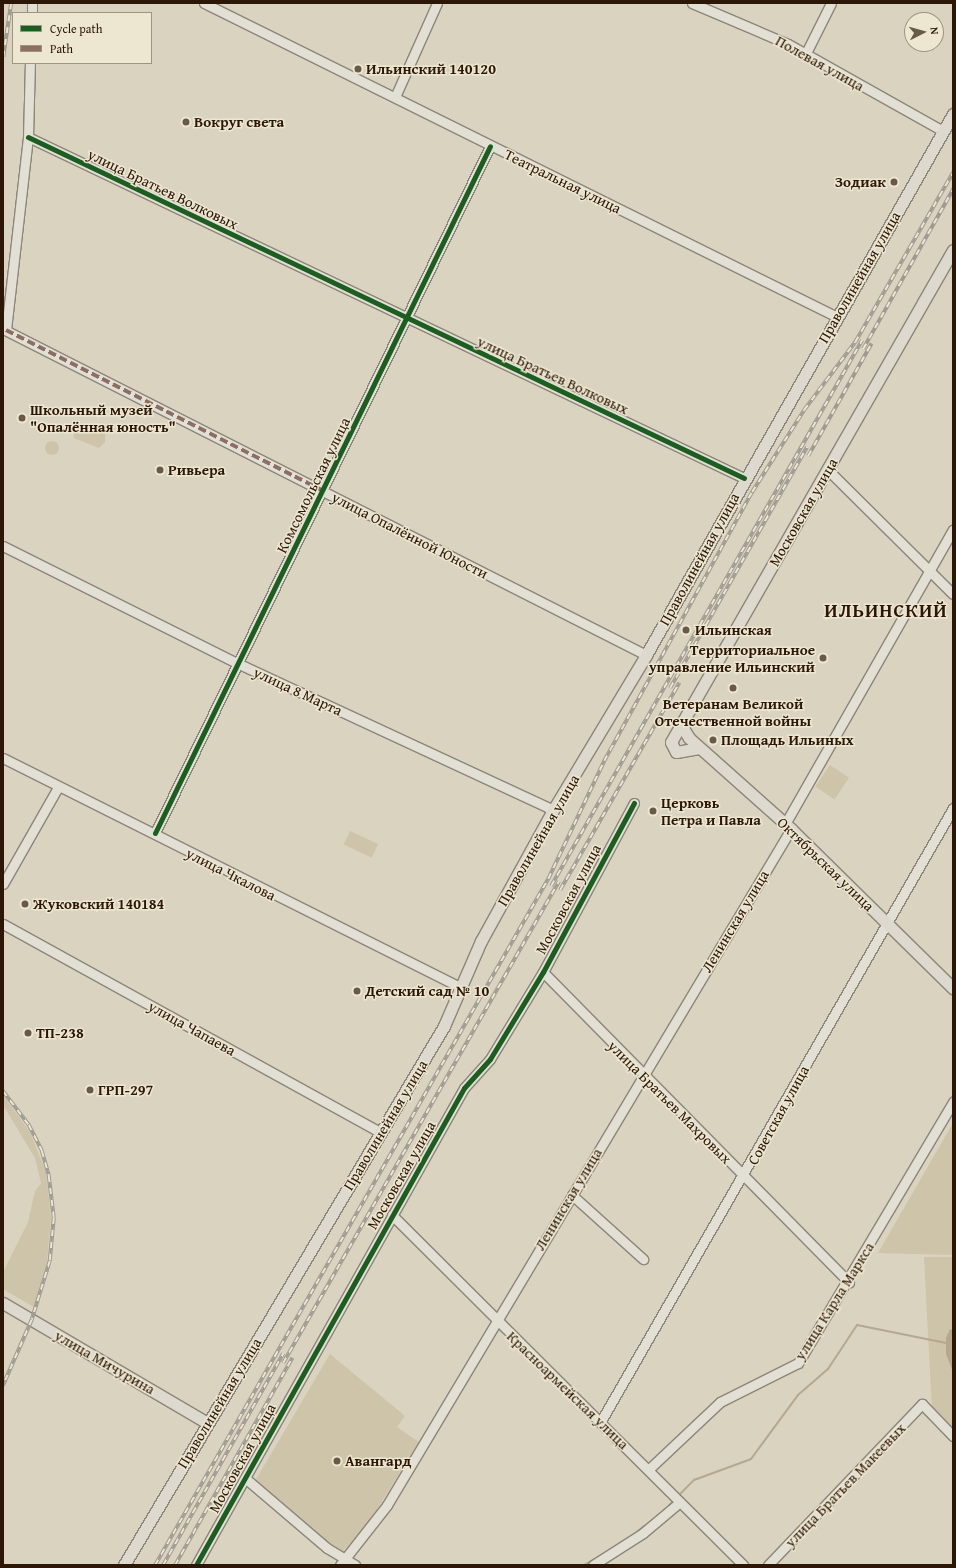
<!DOCTYPE html>
<html>
<head>
<meta charset="utf-8">
<style>
	body { margin:0 }
	#map { position:relative; width:956px; height:1568px; overflow:hidden; background:#dad3c0; font-family:"Gentium Book Plus",serif }
	div>[style] { position:absolute }
	[style*='--x'] { left:calc(var(--x)*1px); top:calc(var(--y)*1px); width:calc(var(--w)*1px); rotate:calc(var(--a)*1deg) }
	.green>* { inset:0; background:#cec4aa; transform-origin:0 0 }
	.round { border-radius:50% }
	.water>* { inset:0; background:#b5a88f }
	.stream>* { height:2px; margin:-1px; padding:0 1px; transform-origin:1px; border-radius:1px; background:#b5a88f }
	.roads { filter:drop-shadow(1px 0 #8c8579) drop-shadow(-1px 0 #8c8579) drop-shadow(0 1px #8c8579) drop-shadow(0 -1px #8c8579) }
	.minor>* { height:9px; margin:-4.5px; padding:0 4.5px; transform-origin:4.5px; border-radius:4.5px; background:#e2dfd5 }
	.major>* { height:11px; margin:-5.5px; padding:0 5.5px; transform-origin:5.5px; border-radius:5.5px; background:#ddd9ce }
	.rail>* { height:3.5px; margin-top:-1.75px; transform-origin:0; background:repeating-linear-gradient(90deg,#ede6d0 0 6px,#9f9b92 0 12px); box-sizing:border-box; border-block:1px solid #9f9b92 }
	.quiet>* { height:4px; margin-top:-2px; transform-origin:0; background:repeating-linear-gradient(90deg,#8d6e63 0 8px,transparent 0 12px) }
	.cycleway>* { height:5px; margin:-2.5px; padding:0 2.5px; transform-origin:2.5px; border-radius:2.5px; background:#1b5e20 }
	.dots>* { width:11px; height:11px; translate:-50% -50%; box-sizing:border-box; border:2px solid #ede6d0; border-radius:50% }
	span { translate:-50% -50%; white-space:nowrap; text-align:center; line-height:1.15; -webkit-text-stroke:3px #ede6d0; paint-order:stroke }
	.street-label { font-size:15px; color:#2c1706 }
	.poi-label { font-size:15px; color:#2c1706; font-weight:700 }
	.left { translate:0 -50%; text-align:left }
	.right { translate:-100% -50%; text-align:right }
	.district-label { font-size:19px; color:#2c1706; font-weight:700; letter-spacing:1px }
	.frame { position:absolute; inset:0; border:4px solid #2c1706; pointer-events:none }
	.legend { position:absolute; left:12px; top:12px; width:140px; height:52px; box-sizing:border-box; background:#ede6d0; border:1px solid #a0937f; margin:0; padding:5px 7px; list-style:none; font-size:12px; color:#2c1706 }
	.legend li { display:flex; align-items:center; gap:8px; height:20px }
	.legend b { width:20px; border:1px solid #a0937f }
	.north { position:absolute; left:904px; top:12px; width:40px; height:40px; box-sizing:border-box; background:#ede6d0; border:1px solid #a0937f; border-radius:50%; rotate:84deg; font-size:11px; font-weight:700; line-height:16px; text-align:center; color:#2c1706 }
	.north::after { content:''; display:block; margin:auto; width:14px; height:18px; background:#695947; clip-path:polygon(50% 0,100% 100%,50% 72%,0 100%) }
</style>
</head>
<body>
<div id="map">
	<div class="green">
		<i style="clip-path:polygon(80px 423px,105px 433px,105px 442px,99px 448px,74px 438px,74px 429px)"></i>
		<i class="round" style="left:45px;top:441px;width:14px;height:14px"></i>
		<i style="left:830px;top:765px;width:23px;height:26px;rotate:34deg"></i>
		<i style="left:350px;top:831px;width:31px;height:15px;rotate:25deg"></i>
		<i style="clip-path:polygon(3px 1095px,30px 1132px,46px 1172px,51px 1218px,47px 1262px,34px 1307px,3px 1289px,3px 1272px,28px 1222px,35px 1191px,41px 1183px,35px 1158px,3px 1105px)"></i>
		<i style="clip-path:polygon(953px 1123px,953px 1255px,878px 1253px)"></i>
		<i style="clip-path:polygon(924px 1257px,953px 1257px,953px 1430px,932px 1411px)"></i>
		<i style="clip-path:polygon(330px 1354px,405px 1416px,397px 1427px,419px 1442px,369px 1522px,343px 1551px,318px 1536px,255px 1481px)"></i>
	</div>
	<div class="water">
		<i style="clip-path:polygon(950px 1329px,953px 1330px,953px 1372px,946px 1354px,946px 1338px)"></i>
	</div>
	<div class="stream">
		<i style="--x:680;--y:1494;--w:20;--a:-45"></i>
		<i style="--x:694;--y:1480;--w:61;--a:-20.2"></i>
		<i style="--x:751;--y:1459;--w:79;--a:-53.7"></i>
		<i style="--x:798;--y:1395;--w:40;--a:-41"></i>
		<i style="--x:828;--y:1369;--w:53;--a:-56.6"></i>
		<i style="--x:857;--y:1325;--w:91;--a:11.4"></i>
		<i style="--x:668;--y:1507;--w:6;--a:-51"></i>
		<i style="--x:637;--y:1532;--w:9;--a:-41"></i>
		<i style="--x:584;--y:1565;--w:22;--a:-30"></i>
	</div>
	<div class="roads">
		<div class="minor">
			<i style="--x:204;--y:3;--w:704;--a:26.38"></i>
			<i style="--x:692;--y:3;--w:104;--a:23.1"></i>
			<i style="--x:788;--y:44;--w:178;--a:29.3"></i>
			<i style="--x:32;--y:13;--w:10;--a:-90"></i>
			<i style="--x:805;--y:55;--w:58;--a:-63.4"></i>
			<i style="--x:395;--y:97;--w:103;--a:-65.9"></i>
			<i style="--x:28;--y:137;--w:793;--a:25.47"></i>
			<i style="--x:3;--y:329;--w:721;--a:26.88"></i>
			<i style="--x:6;--y:330;--w:194;--a:-83.5"></i>
			<i style="--x:28;--y:137;--w:74;--a:-88.5"></i>
			<i style="--x:827;--y:469;--w:177;--a:44.8"></i>
			<i style="--x:3;--y:546;--w:262;--a:26.6"></i>
			<i style="--x:237;--y:663;--w:349;--a:24.9"></i>
			<i style="--x:3;--y:758;--w:511;--a:26.62"></i>
			<i style="--x:785;--y:824;--w:339;--a:-60.3"></i>
			<i style="--x:155;--y:833;--w:764;--a:-64"></i>
			<i style="--x:3;--y:884;--w:112;--a:-60.4"></i>
			<i style="--x:3;--y:924;--w:432;--a:28.9"></i>
			<i style="--x:543;--y:972;--w:436;--a:45.4"></i>
			<i style="--x:572;--y:1195;--w:96;--a:42"></i>
			<i style="--x:392;--y:1215;--w:496;--a:44.9"></i>
			<i style="--x:601;--y:1421;--w:707;--a:-60.13"></i>
			<i style="--x:649;--y:1469;--w:98;--a:-43.3"></i>
			<i style="--x:720;--y:1402;--w:87;--a:-26.6"></i>
			<i style="--x:798;--y:1363;--w:304;--a:-59.3"></i>
			<i style="--x:245;--y:1478;--w:108;--a:40.5"></i>
			<i style="--x:327;--y:1548;--w:33;--a:31"></i>
			<i style="--x:196;--y:1565;--w:547;--a:-60.67"></i>
			<i style="--x:464;--y:1088;--w:39;--a:-48"></i>
			<i style="--x:490;--y:1059;--w:102;--a:-58.7"></i>
			<i style="--x:543;--y:972;--w:192;--a:-61.7"></i>
			<i style="--x:340;--y:1565;--w:76;--a:-51.9"></i>
			<i style="--x:387;--y:1505;--w:788;--a:-59.14"></i>
			<i style="--x:593;--y:1565;--w:59;--a:-32.6"></i>
			<i style="--x:643;--y:1533;--w:48;--a:-40"></i>
			<i style="--x:768;--y:1565;--w:223;--a:-46.3"></i>
			<i style="--x:922;--y:1404;--w:45;--a:45.9"></i>
		</div>
		<div class="major">
			<i style="--x:681;--y:725;--w:15;--a:58"></i>
			<i style="--x:689;--y:738;--w:137;--a:41.7"></i>
			<i style="--x:791;--y:829;--w:227;--a:44.5"></i>
			<i style="--x:699;--y:748;--w:23;--a:170"></i>
			<i style="--x:676;--y:752;--w:11;--a:-117"></i>
			<i style="--x:671;--y:742;--w:567;--a:-60.18"></i>
			<i style="--x:3;--y:1303;--w:235;--a:30.4"></i>
			<i style="--x:124;--y:1565;--w:627;--a:-59.3"></i>
			<i style="--x:444;--y:1026;--w:93;--a:-66.5"></i>
			<i style="--x:481;--y:941;--w:149;--a:-61.2"></i>
			<i style="--x:553;--y:810;--w:181;--a:-59"></i>
			<i style="--x:646;--y:655;--w:622;--a:-60.43"></i>
		</div>
	</div>
	<div class="rail">
		<i style="--x:3;--y:57;--w:55;--a:-81.6"></i>
		<i style="--x:863;--y:349;--w:184;--a:-60.6"></i>
		<i style="--x:808;--y:456;--w:129;--a:-60.6"></i>
		<i style="--x:670;--y:688;--w:277;--a:-60.4"></i>
		<i style="--x:551;--y:886;--w:628;--a:-60.33"></i>
		<i style="--x:560;--y:890;--w:239;--a:-60.1"></i>
		<i style="--x:3;--y:1091;--w:43;--a:52.6"></i>
		<i style="--x:29;--y:1125;--w:29;--a:63"></i>
		<i style="--x:42;--y:1151;--w:26;--a:74"></i>
		<i style="--x:49;--y:1176;--w:42;--a:83.2"></i>
		<i style="--x:54;--y:1218;--w:43;--a:95.3"></i>
		<i style="--x:50;--y:1261;--w:62;--a:107"></i>
		<i style="--x:32;--y:1320;--w:72;--a:113.7"></i>
		<i style="--x:283;--y:1363;--w:555;--a:-60.2"></i>
		<i style="--x:155;--y:1565;--w:791;--a:-60.19"></i>
		<i style="--x:548;--y:879;--w:131;--a:-64.6"></i>
		<i style="--x:604;--y:761;--w:307;--a:-61.2"></i>
		<i style="--x:752;--y:492;--w:97;--a:-57.6"></i>
		<i style="--x:804;--y:410;--w:85;--a:-53.1"></i>
		<i style="--x:855;--y:342;--w:196;--a:-60"></i>
		<i style="--x:163;--y:1565;--w:243;--a:-60.4"></i>
		<i style="--x:175;--y:1565;--w:238;--a:-60.5"></i>
	</div>
	<div class="quiet">
		<i style="--x:6;--y:330;--w:356;--a:26.9"></i>
	</div>
	<div class="cycleway">
		<i style="--x:28;--y:137;--w:793;--a:25.47"></i>
		<i style="--x:155;--y:833;--w:764;--a:-64"></i>
		<i style="--x:196;--y:1565;--w:547;--a:-60.67"></i>
		<i style="--x:464;--y:1088;--w:39;--a:-48"></i>
		<i style="--x:490;--y:1059;--w:102;--a:-58.7"></i>
		<i style="--x:543;--y:972;--w:192;--a:-61.7"></i>
	</div>
	<div class="dots">
		<i style="left:358px;top:69px;background:#695947"></i>
		<i style="left:186px;top:122px;background:#695947"></i>
		<i style="left:894px;top:182px;background:#695947"></i>
		<i style="left:22px;top:418px;background:#695947"></i>
		<i style="left:160px;top:470px;background:#695947"></i>
		<i style="left:686px;top:630px;background:#695947"></i>
		<i style="left:823px;top:658px;background:#695947"></i>
		<i style="left:733px;top:688px;background:#695947"></i>
		<i style="left:713px;top:740px;background:#695947"></i>
		<i style="left:653px;top:811px;background:#695947"></i>
		<i style="left:25px;top:904px;background:#695947"></i>
		<i style="left:357px;top:991px;background:#695947"></i>
		<i style="left:28px;top:1033px;background:#695947"></i>
		<i style="left:90px;top:1090px;background:#695947"></i>
		<i style="left:337px;top:1461px;background:#695947"></i>
	</div>
	<div class="street-label">
		<span style="left:820px;top:63px;rotate:29deg">Полевая улица</span>
		<span style="left:563px;top:181px;rotate:26deg">Театральная улица</span>
		<span style="left:163px;top:189px;rotate:26deg">улица Братьев Волковых</span>
		<span style="left:859px;top:277px;rotate:-60deg">Праволинейная улица</span>
		<span style="left:553px;top:375px;rotate:25deg">улица Братьев Волковых</span>
		<span style="left:313px;top:485px;rotate:-64deg">Комсомольская улица</span>
		<span style="left:803px;top:512px;rotate:-60deg">Московская улица</span>
		<span style="left:410px;top:535px;rotate:27deg">улица Опалённой Юности</span>
		<span style="left:699px;top:559px;rotate:-61deg">Праволинейная улица</span>
		<span style="left:298px;top:691px;rotate:25deg">улица 8 Марта</span>
		<span style="left:538px;top:840px;rotate:-60deg">Праволинейная улица</span>
		<span style="left:826px;top:864px;rotate:44deg">Октябрьская улица</span>
		<span style="left:231px;top:874px;rotate:27deg">улица Чкалова</span>
		<span style="left:568px;top:899px;rotate:-62deg">Московская улица</span>
		<span style="left:735px;top:921px;rotate:-59deg">Ленинская улица</span>
		<span style="left:192px;top:1028px;rotate:29deg">улица Чапаева</span>
		<span style="left:670px;top:1102px;rotate:45deg">улица Братьев Махровых</span>
		<span style="left:778px;top:1115px;rotate:-61deg">Советская улица</span>
		<span style="left:385px;top:1125px;rotate:-59deg">Праволинейная улица</span>
		<span style="left:401px;top:1175px;rotate:-60deg">Московская улица</span>
		<span style="left:568px;top:1199px;rotate:-59deg">Ленинская улица</span>
		<span style="left:834px;top:1301px;rotate:-58deg">улица Карла Маркса</span>
		<span style="left:105px;top:1362px;rotate:30deg">улица Мичурина</span>
		<span style="left:568px;top:1390px;rotate:44deg">Красноармейская улица</span>
		<span style="left:219px;top:1403px;rotate:-59deg">Праволинейная улица</span>
		<span style="left:242px;top:1458px;rotate:-61deg">Московская улица</span>
		<span style="left:845px;top:1485px;rotate:-46deg">улица Братьев Макеевых</span>
	</div>
	<div class="poi-label">
		<span class="left" style="left:366px;top:69px">Ильинский 140120</span>
		<span class="left" style="left:194px;top:122px">Вокруг света</span>
		<span class="right" style="left:886px;top:182px">Зодиак</span>
		<span class="left" style="left:30px;top:418px">Школьный музей<br>"Опалённая юность"</span>
		<span class="left" style="left:168px;top:470px">Ривьера</span>
		<span class="left" style="left:695px;top:630px">Ильинская</span>
		<span class="right" style="left:815px;top:658px">Территориальное<br>управление Ильинский</span>
		<span style="left:733px;top:712px">Ветеранам Великой<br>Отечественной войны</span>
		<span class="left" style="left:721px;top:740px">Площадь Ильиных</span>
		<span class="left" style="left:661px;top:811px">Церковь<br>Петра и Павла</span>
		<span class="left" style="left:33px;top:904px">Жуковский 140184</span>
		<span class="left" style="left:365px;top:991px">Детский сад № 10</span>
		<span class="left" style="left:36px;top:1033px">ТП-238</span>
		<span class="left" style="left:98px;top:1090px">ГРП-297</span>
		<span class="left" style="left:345px;top:1461px">Авангард</span>
	</div>
	<div class="district-label">
		<span style="left:886px;top:611px">ИЛЬИНСКИЙ</span>
	</div>
	<div class="frame"></div>
	<ul class="legend">
	<li><b style="height:5px;background:#1b5e20"></b>Cycle path</li>
	<li><b style="height:5px;background:#8d6e63"></b>Path</li>
	</ul>
	<div class="north">N</div>
</div>
</body>
</html>
